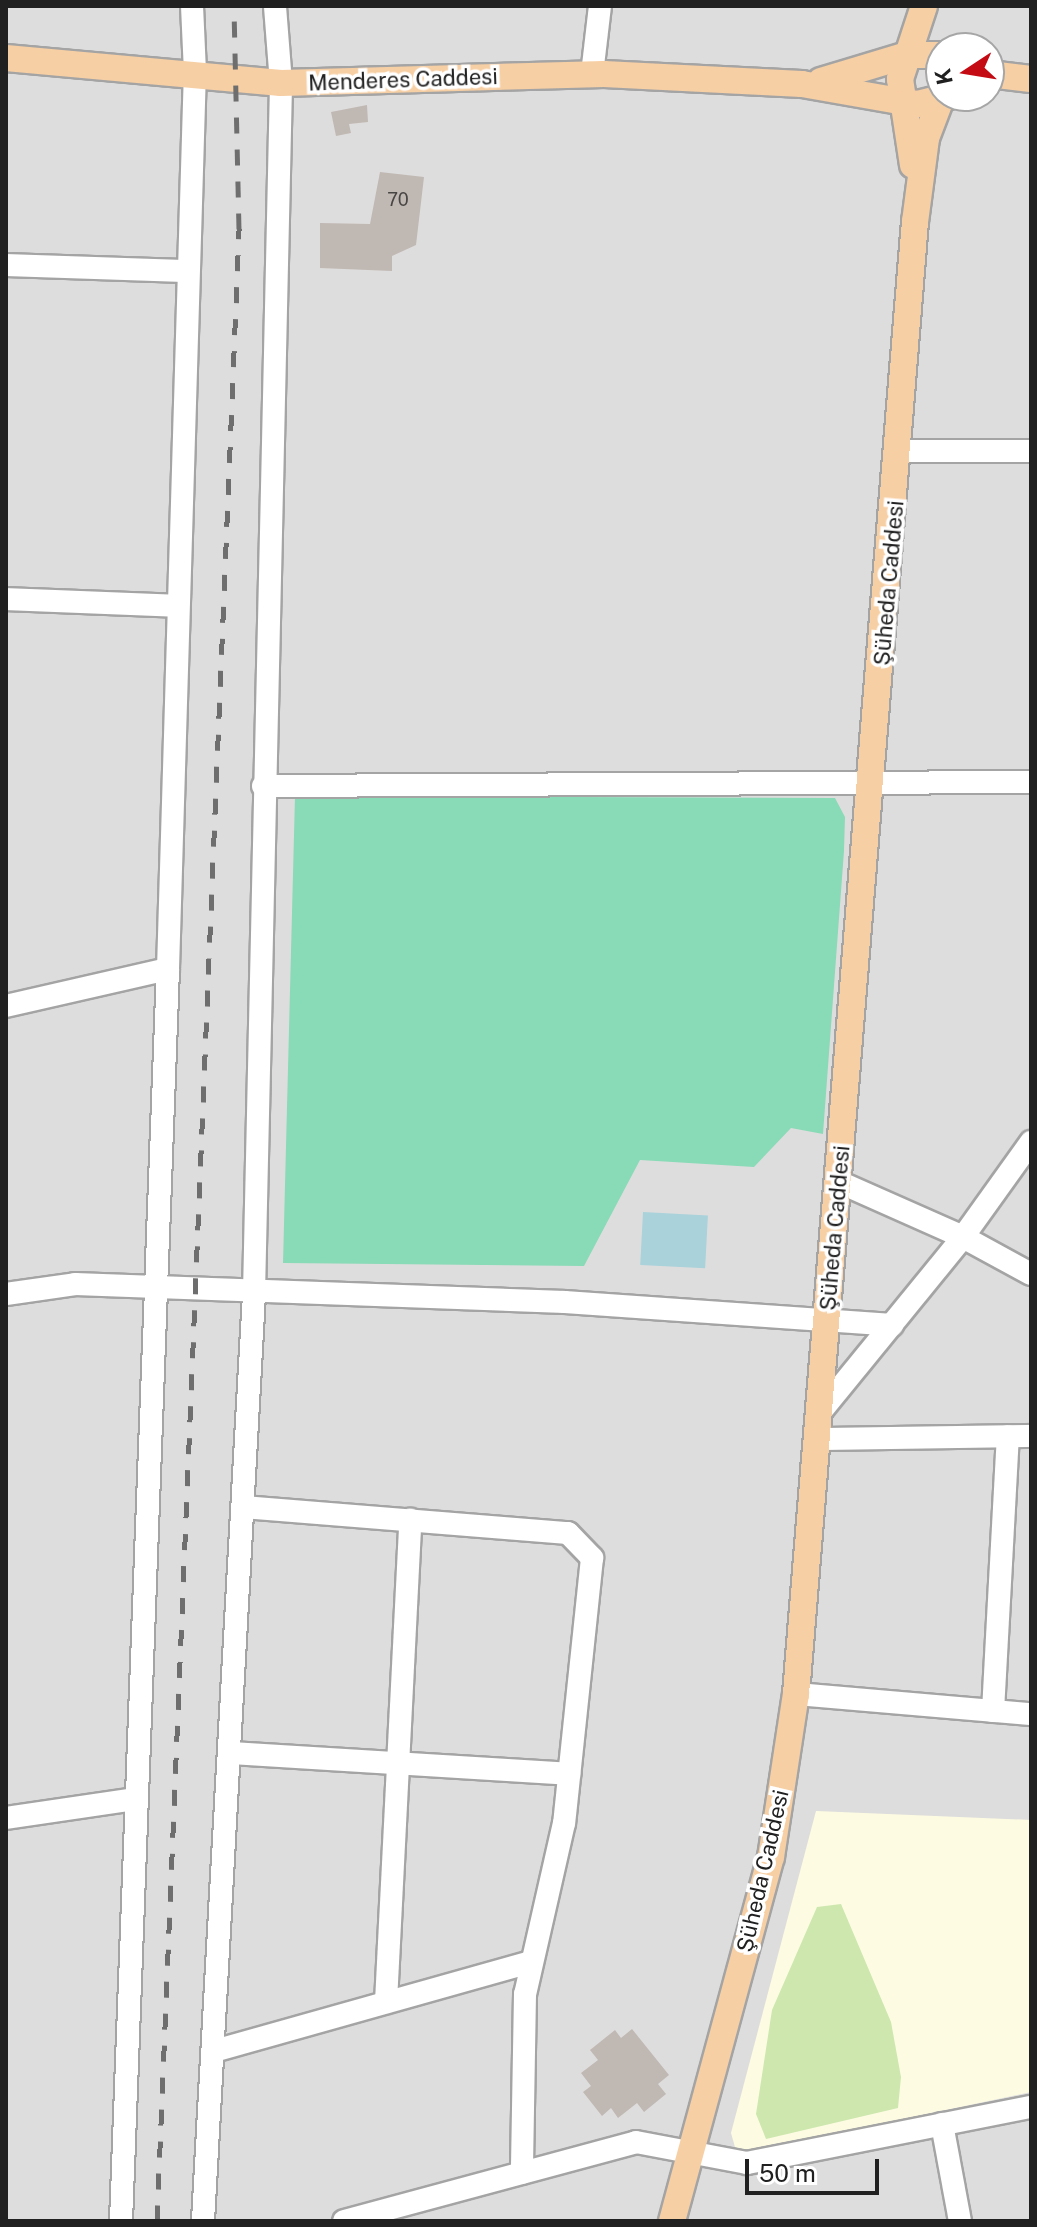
<!DOCTYPE html>
<html>
<head>
<meta charset="utf-8">
<style>
	body { margin:0 }
	#map { position:relative; width:1037px; height:2227px; overflow:hidden; background:#f0ece6; font-family:"Public Sans",sans-serif }
	div>[style] { position:absolute }
	[style*='--x'] { left:calc(var(--x)*1px); top:calc(var(--y)*1px); width:calc(var(--w)*1px); rotate:calc(var(--a)*1deg) }
	.residential>* { inset:0; background:#dedddd }
	.education>* { inset:0; background:#fdfce2 }
	.grass>* { inset:0; background:#cde7af }
	.pitch>* { inset:0; background:#89dab7 }
	.water>* { inset:0; background:#a9d2db; transform-origin:0 0 }
	.building>* { inset:0; background:#c0b8b3 }
	.roads { filter:drop-shadow(2px 0 #a4a4a4) drop-shadow(-2px 0 #a4a4a4) drop-shadow(0 2px #a4a4a4) drop-shadow(0 -2px #a4a4a4) }
	.minor>* { height:22px; margin:-11px; padding:0 11px; transform-origin:11px; border-radius:11px; background:#fff }
	.major>* { height:26px; margin:-13px; padding:0 13px; transform-origin:13px; border-radius:13px; background:#f7cfa4 }
	.rail>* { height:5px; margin-top:-2.5px; transform-origin:0; background:repeating-linear-gradient(90deg,#6e6e6e 0 16px,transparent 0 32px) }
	span { translate:-50% -50%; white-space:nowrap; text-align:center; line-height:1.15; -webkit-text-stroke:7px #fff; paint-order:stroke }
	.number-label { font-size:18px; color:#484645 }
	.number-label span { -webkit-text-stroke-width:0 }
	.street-label { font-size:22px; color:#202020 }
	.frame { position:absolute; inset:0; border:8px solid #202020; pointer-events:none }
	.north { position:absolute; left:925px; top:32px; width:80px; height:80px; box-sizing:border-box; background:#fff; border:2px solid #a6a6a6; border-radius:50%; rotate:258deg; font-size:22px; font-weight:700; line-height:32px; text-align:center; color:#202020 }
	.north::after { content:''; display:block; margin:auto; width:28px; height:36px; background:#c40b14; clip-path:polygon(50% 0,100% 100%,50% 72%,0 100%) }
	.scale { position:absolute; left:745px; top:2159px; width:134px; height:36px; box-sizing:border-box; border:4px solid #202020; border-top:0; padding-left:10px; font-size:24px; line-height:28px; white-space:nowrap; color:#202020; -webkit-text-stroke:6px #fff; paint-order:stroke }
</style>
</head>
<body>
<div id="map">
	<div class="residential">
		<i style="clip-path:polygon(evenodd,6px 6px,1031px 6px,1031px 2221px,6px 2221px,6px 6px,941px 48px,989px 48px,989px 96px,941px 96px,941px 48px)"></i>
	</div>
	<div class="education">
		<i style="clip-path:polygon(816px 1811px,1031px 1820px,1031px 2092px,737px 2154px,731px 2133px)"></i>
	</div>
	<div class="grass">
		<i style="clip-path:polygon(841px 1904px,891px 2022px,901px 2077px,898px 2108px,766px 2139px,756px 2114px,772px 2010px,817px 1907px)"></i>
	</div>
	<div class="pitch">
		<i style="clip-path:polygon(295px 796px,835px 798px,845px 817px,844px 851px,823px 1134px,791px 1128px,754px 1167px,640px 1160px,584px 1266px,283px 1263px)"></i>
	</div>
	<div class="water">
		<i style="left:643px;top:1212px;width:65px;height:53px;rotate:3deg"></i>
	</div>
	<div class="building">
		<i style="clip-path:polygon(367px 105px,368px 122px,349px 124px,351px 133px,336px 136px,331px 112px)"></i>
		<i style="clip-path:polygon(380px 172px,424px 177px,416px 245px,392px 256px,392px 271px,320px 268px,320px 223px,370px 224px)"></i>
		<i style="clip-path:polygon(632px 2029px,669px 2075px,658px 2084px,666px 2094px,644px 2112px,637px 2103px,618px 2118px,611px 2108px,602px 2116px,583px 2092px,591px 2086px,581px 2073px,598px 2060px,590px 2050px,615px 2030px,621px 2038px)"></i>
	</div>
	<div class="roads">
		<div class="minor">
			<i style="--x:592;--y:74;--w:68;--a:-83.3"></i>
			<i style="--x:6;--y:265;--w:182;--a:1.9"></i>
			<i style="--x:900;--y:451;--w:131;--a:0"></i>
			<i style="--x:6;--y:599;--w:171;--a:2.3"></i>
			<i style="--x:263;--y:786;--w:768;--a:-0.3"></i>
			<i style="--x:6;--y:1006;--w:166;--a:-12.9"></i>
			<i style="--x:839;--y:1182;--w:136;--a:23.9"></i>
			<i style="--x:963;--y:1237;--w:77;--a:28.6"></i>
			<i style="--x:6;--y:1294;--w:70;--a:-8.2"></i>
			<i style="--x:75;--y:1284;--w:490;--a:2.1"></i>
			<i style="--x:565;--y:1302;--w:328;--a:4"></i>
			<i style="--x:822;--y:1410;--w:223;--a:-50.8"></i>
			<i style="--x:963;--y:1237;--w:117;--a:-54.4"></i>
			<i style="--x:818;--y:1439;--w:213;--a:-0.8"></i>
			<i style="--x:243;--y:1507;--w:326;--a:4.6"></i>
			<i style="--x:568;--y:1533;--w:35;--a:46"></i>
			<i style="--x:592;--y:1558;--w:266;--a:96"></i>
			<i style="--x:564;--y:1823;--w:175;--a:102.8"></i>
			<i style="--x:525;--y:1994;--w:179;--a:91"></i>
			<i style="--x:796;--y:1694;--w:236;--a:4.9"></i>
			<i style="--x:993;--y:1711;--w:275;--a:-86.9"></i>
			<i style="--x:230;--y:1753;--w:340;--a:3.5"></i>
			<i style="--x:6;--y:1818;--w:129;--a:-8.4"></i>
			<i style="--x:386;--y:2002;--w:483;--a:-87.1"></i>
			<i style="--x:214;--y:2051;--w:328;--a:-15.7"></i>
			<i style="--x:942;--y:2124;--w:99;--a:79.5"></i>
			<i style="--x:121;--y:2221;--w:1253;--a:-87.85"></i>
			<i style="--x:168;--y:969;--w:897;--a:-88.28"></i>
			<i style="--x:195;--y:72;--w:66;--a:-92.6"></i>
			<i style="--x:203;--y:2221;--w:929;--a:-86.85"></i>
			<i style="--x:254;--y:1293;--w:1210;--a:-88.72"></i>
			<i style="--x:281;--y:83;--w:77;--a:-94.5"></i>
			<i style="--x:344;--y:2221;--w:302;--a:-15.1"></i>
			<i style="--x:636;--y:2142;--w:113;--a:10.7"></i>
			<i style="--x:747;--y:2163;--w:289;--a:-11.2"></i>
		</div>
		<div class="major">
			<i style="--x:6;--y:58;--w:276;--a:5.2"></i>
			<i style="--x:281;--y:83;--w:323;--a:-1.6"></i>
			<i style="--x:604;--y:74;--w:198;--a:2.9"></i>
			<i style="--x:802;--y:84;--w:117;--a:9.9"></i>
			<i style="--x:917;--y:104;--w:33;--a:-14"></i>
			<i style="--x:989;--y:74;--w:42;--a:6.8"></i>
			<i style="--x:821;--y:81;--w:90;--a:-16.8"></i>
			<i style="--x:907;--y:55;--w:34;--a:0"></i>
			<i style="--x:913;--y:165;--w:87;--a:-98.6"></i>
			<i style="--x:900;--y:79;--w:77;--a:-71.8"></i>
			<i style="--x:672;--y:2221;--w:377;--a:-74.8"></i>
			<i style="--x:771;--y:1857;--w:165;--a:-81.3"></i>
			<i style="--x:796;--y:1694;--w:1477;--a:-85.38"></i>
			<i style="--x:915;--y:222;--w:85;--a:-82.5"></i>
			<i style="--x:926;--y:138;--w:45;--a:-69.1"></i>
		</div>
	</div>
	<div class="rail">
		<i style="--x:157;--y:2221;--w:1994;--a:-87.64"></i>
		<i style="--x:239;--y:229;--w:223;--a:-91.3"></i>
	</div>
	<div class="number-label">
		<span style="left:398px;top:200px">70</span>
	</div>
	<div class="street-label">
		<span style="left:403px;top:80px;rotate:-2deg">Menderes Caddesi</span>
		<span style="left:889px;top:583px;rotate:-85deg">Şüheda Caddesi</span>
		<span style="left:835px;top:1228px;rotate:-85deg">Şüheda Caddesi</span>
		<span style="left:763px;top:1871px;rotate:-77deg">Şüheda Caddesi</span>
	</div>
	<div class="frame"></div>
	<div class="north">K</div>
	<div class="scale">50 m</div>
</div>
</body>
</html>
